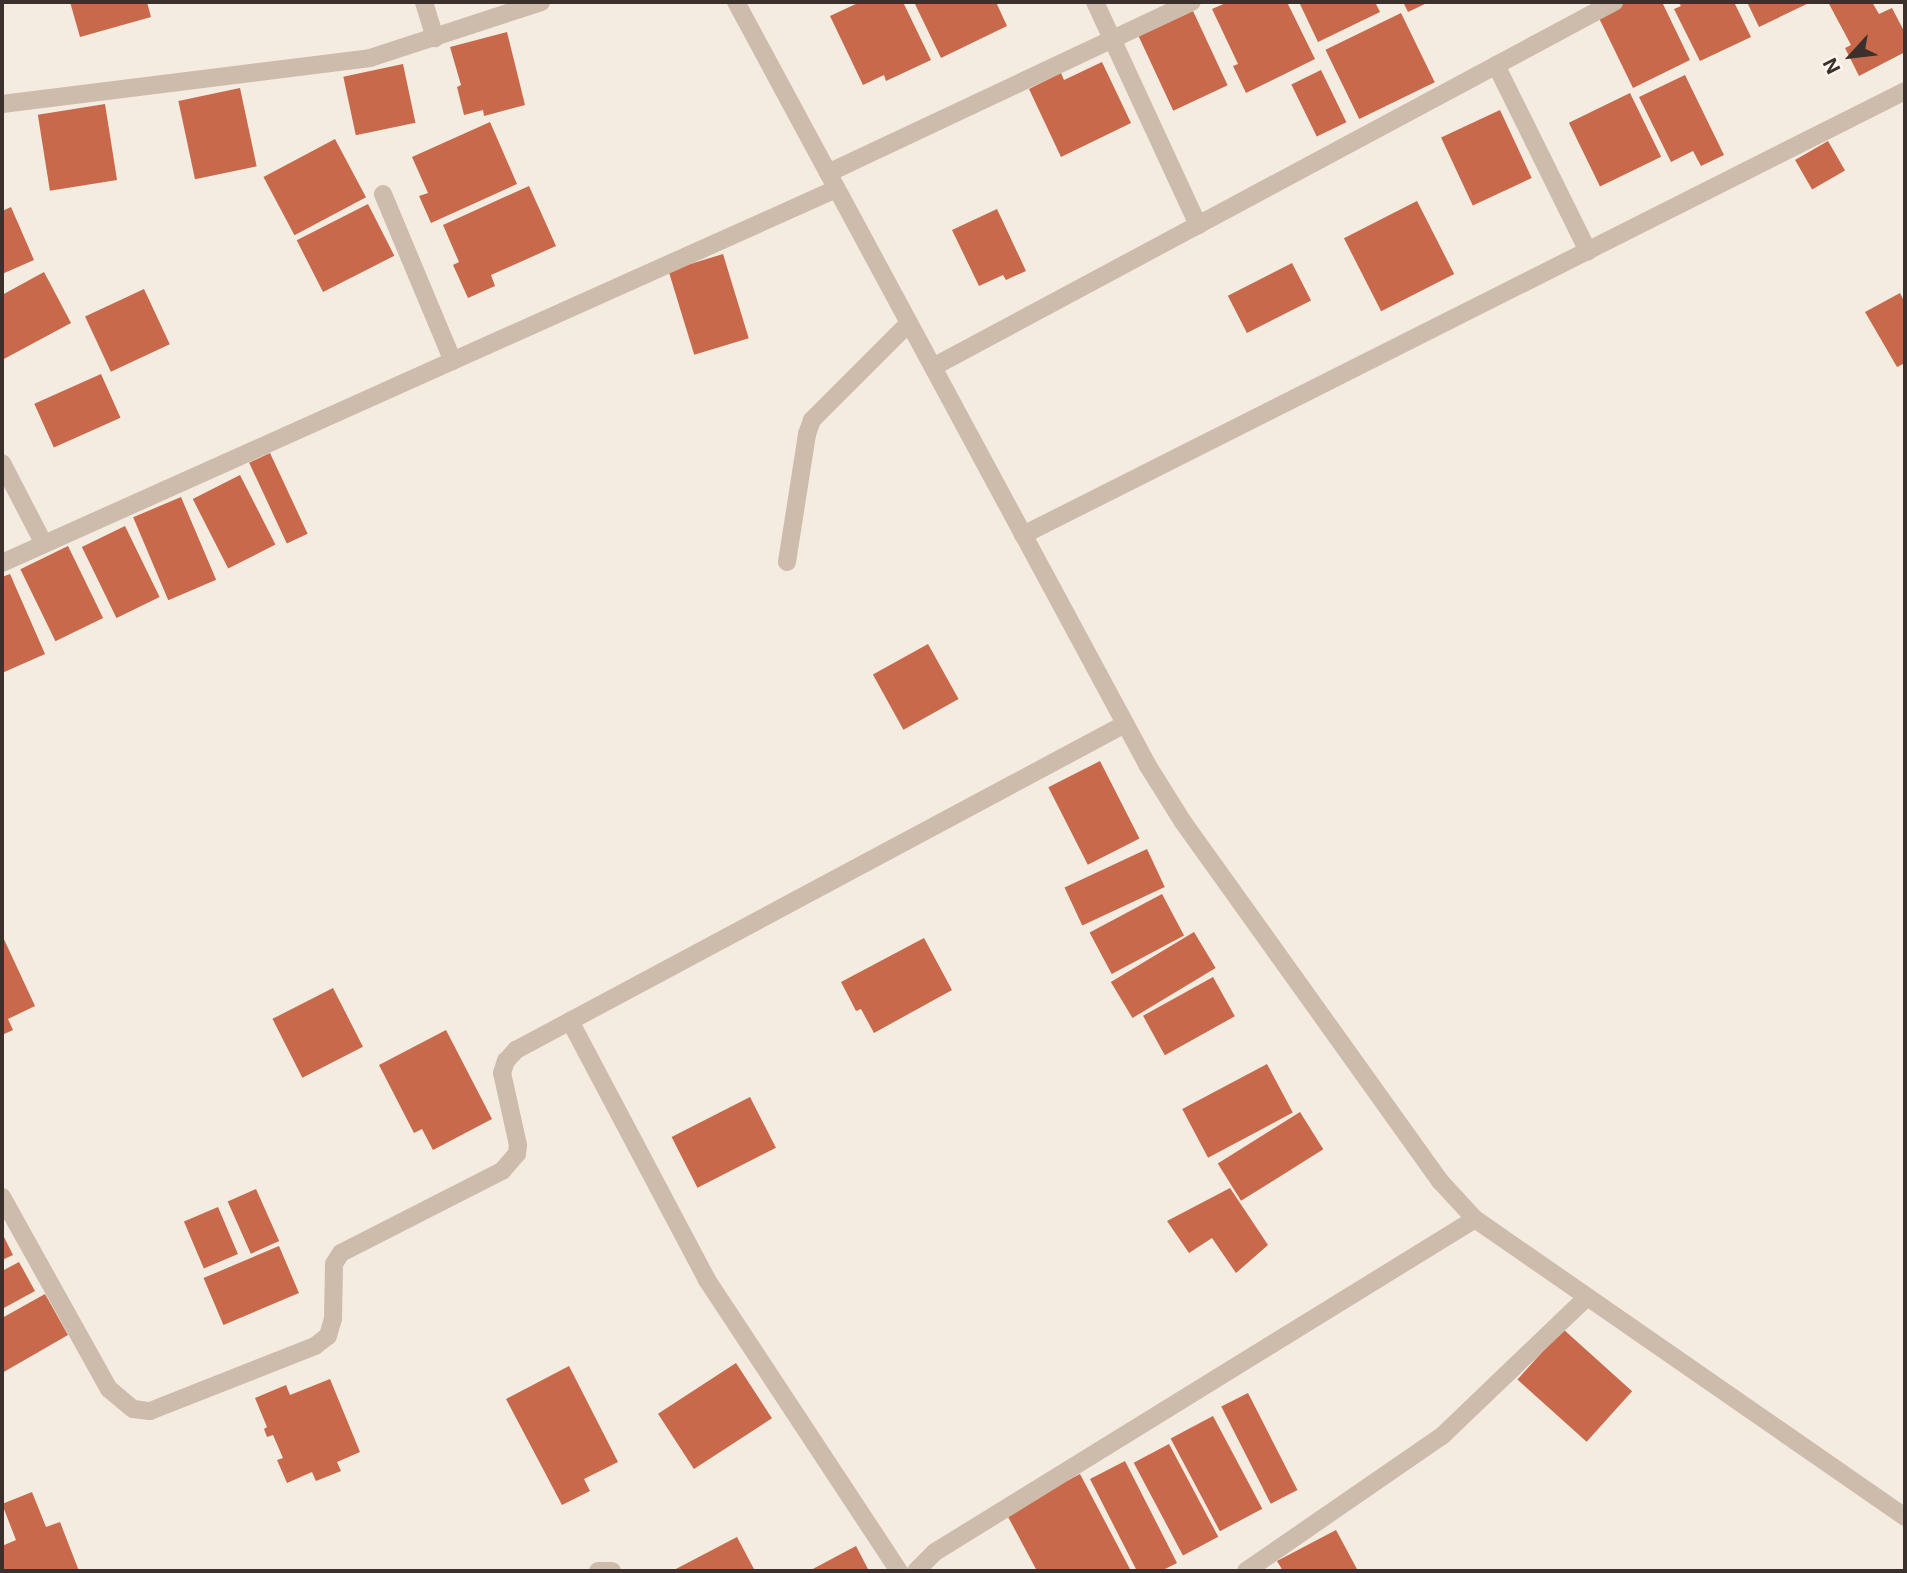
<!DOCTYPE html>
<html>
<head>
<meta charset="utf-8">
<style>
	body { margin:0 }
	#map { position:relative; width:1907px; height:1573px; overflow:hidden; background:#f4ebe1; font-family:Inter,sans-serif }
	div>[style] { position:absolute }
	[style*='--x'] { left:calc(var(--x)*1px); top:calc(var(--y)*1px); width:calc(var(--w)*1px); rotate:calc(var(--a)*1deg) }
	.building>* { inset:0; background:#c8694b; transform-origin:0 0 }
	.service>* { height:18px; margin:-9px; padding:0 9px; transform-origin:9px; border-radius:9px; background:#cdbbac }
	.minor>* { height:18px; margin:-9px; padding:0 9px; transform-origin:9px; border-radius:9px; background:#cdbbac }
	span { translate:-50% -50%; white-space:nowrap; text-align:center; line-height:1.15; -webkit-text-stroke:7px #fbf5ee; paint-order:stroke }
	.frame { position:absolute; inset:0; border:4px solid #3b302b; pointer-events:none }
	.north { position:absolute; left:1816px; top:21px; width:70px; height:70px; -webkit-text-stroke:5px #fbf5ee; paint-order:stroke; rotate:243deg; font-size:19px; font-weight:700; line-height:28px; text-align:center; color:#3b302b }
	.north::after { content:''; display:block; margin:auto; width:24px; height:32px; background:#3b302b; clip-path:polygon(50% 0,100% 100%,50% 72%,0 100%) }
</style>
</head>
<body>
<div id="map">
	<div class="building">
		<i style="clip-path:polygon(70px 2px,147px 2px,151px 17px,80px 37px)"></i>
		<i style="clip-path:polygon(860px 2px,903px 2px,931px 60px,886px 81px,884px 75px,863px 85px,830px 16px)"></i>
		<i style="clip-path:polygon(914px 2px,996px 2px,1007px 26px,941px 58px)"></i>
		<i style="clip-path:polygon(1228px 2px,1287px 2px,1315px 59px,1246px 93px,1233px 66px,1238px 64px,1212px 9px)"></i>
		<i style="clip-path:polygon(1299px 2px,1375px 2px,1380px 12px,1318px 42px)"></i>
		<i style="clip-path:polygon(1403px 2px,1429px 2px,1408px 12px)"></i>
		<i style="clip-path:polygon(1623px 2px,1662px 2px,1690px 60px,1633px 88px,1597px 14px)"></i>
		<i style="clip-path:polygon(1678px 2px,1734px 2px,1751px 37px,1700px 61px,1674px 9px,1681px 6px)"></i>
		<i style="clip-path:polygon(1747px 2px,1811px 2px,1759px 27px)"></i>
		<i style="clip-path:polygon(1828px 2px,1872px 2px,1879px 14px,1892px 8px,1905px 33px,1905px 52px,1859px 76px,1845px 48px,1851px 45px)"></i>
		<i style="left:1193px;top:11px;width:82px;height:60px;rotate:65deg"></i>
		<i style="left:1401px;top:13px;width:77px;height:84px;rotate:64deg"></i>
		<i style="clip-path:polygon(507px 32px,525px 105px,484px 116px,483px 110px,464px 115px,457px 87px,461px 85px,450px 47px)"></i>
		<i style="clip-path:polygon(1102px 62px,1131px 123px,1061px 157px,1029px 89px,1061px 73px,1064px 80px)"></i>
		<i style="left:403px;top:64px;width:60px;height:61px;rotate:78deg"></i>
		<i style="left:1321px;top:70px;width:58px;height:33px;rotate:64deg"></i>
		<i style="clip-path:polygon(1685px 75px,1724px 155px,1701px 166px,1693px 151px,1671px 162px,1639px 97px)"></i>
		<i style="left:240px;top:88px;width:80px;height:63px;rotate:78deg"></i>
		<i style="left:1630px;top:93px;width:71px;height:68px;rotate:64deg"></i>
		<i style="left:105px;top:104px;width:77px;height:68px;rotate:81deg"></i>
		<i style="left:1500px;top:110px;width:75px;height:65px;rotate:65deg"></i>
		<i style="clip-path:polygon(490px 122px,517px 184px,431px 223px,419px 196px,428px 193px,412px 157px)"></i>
		<i style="left:335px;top:139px;width:66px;height:81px;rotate:62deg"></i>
		<i style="left:1828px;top:141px;width:34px;height:38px;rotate:60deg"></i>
		<i style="clip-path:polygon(529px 186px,556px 246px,491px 275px,495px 286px,468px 298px,453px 265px,459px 262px,443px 225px)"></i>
		<i style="left:1417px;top:201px;width:82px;height:82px;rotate:63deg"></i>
		<i style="left:368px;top:204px;width:58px;height:80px;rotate:63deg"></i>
		<i style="clip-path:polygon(11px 207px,34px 260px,2px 274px,2px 211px)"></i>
		<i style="clip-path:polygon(997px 209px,1026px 271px,1006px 280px,1003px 275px,979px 286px,952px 230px)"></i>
		<i style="left:723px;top:254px;width:88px;height:57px;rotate:73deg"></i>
		<i style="left:1292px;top:263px;width:42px;height:72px;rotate:63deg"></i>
		<i style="clip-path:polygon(44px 272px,71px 323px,2px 360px,2px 295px)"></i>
		<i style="left:144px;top:289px;width:61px;height:65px;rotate:65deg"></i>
		<i style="clip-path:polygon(1900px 293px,1905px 303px,1905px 363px,1897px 367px,1865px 312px)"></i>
		<i style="left:101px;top:374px;width:48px;height:73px;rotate:66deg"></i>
		<i style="left:270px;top:453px;width:89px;height:23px;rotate:65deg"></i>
		<i style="left:240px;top:475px;width:78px;height:53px;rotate:63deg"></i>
		<i style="left:181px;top:497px;width:90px;height:52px;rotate:67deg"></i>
		<i style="left:125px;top:526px;width:79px;height:48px;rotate:64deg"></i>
		<i style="left:68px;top:546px;width:80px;height:53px;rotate:64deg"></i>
		<i style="clip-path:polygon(10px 574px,45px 654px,2px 673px,2px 577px)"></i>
		<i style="left:928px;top:644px;width:63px;height:63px;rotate:61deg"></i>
		<i style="left:1100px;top:761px;width:87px;height:58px;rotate:63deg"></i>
		<i style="left:1147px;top:849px;width:42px;height:91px;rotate:65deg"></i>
		<i style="left:1162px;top:894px;width:47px;height:82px;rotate:62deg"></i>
		<i style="left:1194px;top:932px;width:42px;height:97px;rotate:59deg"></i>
		<i style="clip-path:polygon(2px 935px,35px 1006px,8px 1019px,13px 1030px,2px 1035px)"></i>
		<i style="clip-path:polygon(924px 938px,952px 990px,874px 1033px,861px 1009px,856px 1011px,841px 982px)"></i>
		<i style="left:1213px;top:977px;width:45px;height:80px;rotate:61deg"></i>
		<i style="left:333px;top:988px;width:66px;height:68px;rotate:63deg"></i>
		<i style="clip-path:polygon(446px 1030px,492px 1119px,433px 1150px,422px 1129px,414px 1133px,379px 1065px)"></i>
		<i style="left:1267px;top:1064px;width:55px;height:96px;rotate:62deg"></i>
		<i style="left:750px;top:1097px;width:57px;height:88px;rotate:63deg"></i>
		<i style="left:1300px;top:1112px;width:44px;height:97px;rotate:58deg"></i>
		<i style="clip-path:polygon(1230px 1188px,1268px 1245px,1236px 1273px,1212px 1238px,1189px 1253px,1167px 1221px)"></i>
		<i style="left:256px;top:1189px;width:57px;height:31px;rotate:66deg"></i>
		<i style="left:218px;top:1207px;width:51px;height:37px;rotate:67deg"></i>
		<i style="clip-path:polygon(2px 1233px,13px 1255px,2px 1260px)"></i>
		<i style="left:279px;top:1246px;width:51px;height:82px;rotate:67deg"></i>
		<i style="clip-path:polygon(19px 1262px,35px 1291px,2px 1309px,2px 1271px)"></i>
		<i style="clip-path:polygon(45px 1294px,68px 1335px,2px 1373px,2px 1318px)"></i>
		<i style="left:1563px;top:1329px;width:93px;height:68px;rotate:42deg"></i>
		<i style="left:736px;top:1363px;width:66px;height:93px;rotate:57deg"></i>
		<i style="clip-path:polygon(569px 1366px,618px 1462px,584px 1479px,590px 1491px,562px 1505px,506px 1399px)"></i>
		<i style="clip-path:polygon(330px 1379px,360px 1452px,337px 1462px,341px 1471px,316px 1481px,312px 1472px,287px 1483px,277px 1460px,283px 1458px,273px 1435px,267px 1437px,264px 1429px,267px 1427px,255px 1398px,286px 1385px,290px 1395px)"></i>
		<i style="left:1248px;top:1393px;width:109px;height:30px;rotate:63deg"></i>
		<i style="left:1213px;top:1416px;width:105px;height:48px;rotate:62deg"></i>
		<i style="left:1169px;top:1444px;width:105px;height:40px;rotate:62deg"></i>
		<i style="clip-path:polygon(1125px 1461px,1177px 1563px,1161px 1571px,1137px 1571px,1090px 1479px)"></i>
		<i style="clip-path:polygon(1080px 1474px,1131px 1571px,1037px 1571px,1006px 1513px)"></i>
		<i style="clip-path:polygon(32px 1492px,46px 1527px,60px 1522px,79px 1571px,2px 1571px,2px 1546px,16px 1540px,2px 1504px)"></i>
		<i style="clip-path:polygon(1336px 1530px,1358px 1571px,1283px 1571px,1277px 1561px)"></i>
		<i style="clip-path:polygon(737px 1537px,755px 1571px,672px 1571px)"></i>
		<i style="clip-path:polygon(856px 1546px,869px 1571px,809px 1571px)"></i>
	</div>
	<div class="service">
		<i style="--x:787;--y:562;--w:130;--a:-81.1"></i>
		<i style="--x:807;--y:434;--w:15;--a:-70"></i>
		<i style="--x:812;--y:420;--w:137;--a:-45"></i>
	</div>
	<div class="minor">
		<i style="--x:424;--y:2;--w:38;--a:73"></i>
		<i style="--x:736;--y:2;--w:868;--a:61.66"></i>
		<i style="--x:1148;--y:766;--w:66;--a:58"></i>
		<i style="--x:1183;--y:822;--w:442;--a:54.4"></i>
		<i style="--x:1440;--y:1181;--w:52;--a:47.4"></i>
		<i style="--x:1475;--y:1219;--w:523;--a:34.72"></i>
		<i style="--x:1095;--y:2;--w:246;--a:65.2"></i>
		<i style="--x:1496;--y:65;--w:208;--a:63.7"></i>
		<i style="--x:2;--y:104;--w:371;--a:-7.1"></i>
		<i style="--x:370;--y:58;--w:180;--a:-18.1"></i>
		<i style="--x:828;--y:173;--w:402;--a:-25.2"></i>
		<i style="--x:383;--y:194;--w:181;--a:67.3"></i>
		<i style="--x:933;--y:367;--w:773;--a:-28.19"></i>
		<i style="--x:2;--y:463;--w:91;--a:62.6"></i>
		<i style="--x:1023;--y:535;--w:987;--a:-26.72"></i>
		<i style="--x:2;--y:563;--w:914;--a:-24.15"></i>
		<i style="--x:570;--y:1021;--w:293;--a:62.1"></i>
		<i style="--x:707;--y:1280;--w:349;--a:56.6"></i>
		<i style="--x:2;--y:1197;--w:220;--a:60.9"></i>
		<i style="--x:109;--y:1389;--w:31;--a:40"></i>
		<i style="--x:133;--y:1409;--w:17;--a:7"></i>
		<i style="--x:150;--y:1411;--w:177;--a:-21.5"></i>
		<i style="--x:315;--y:1346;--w:16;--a:-38"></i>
		<i style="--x:328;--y:1336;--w:19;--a:-74"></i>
		<i style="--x:333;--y:1318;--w:54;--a:-88.9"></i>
		<i style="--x:334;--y:1264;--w:13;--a:-58"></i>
		<i style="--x:341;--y:1253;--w:181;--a:-27"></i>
		<i style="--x:502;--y:1171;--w:23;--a:-49"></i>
		<i style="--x:517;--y:1154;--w:9;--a:-84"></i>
		<i style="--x:518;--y:1145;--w:74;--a:-102.5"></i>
		<i style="--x:502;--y:1073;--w:13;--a:-72"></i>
		<i style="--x:506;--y:1061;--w:15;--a:-48"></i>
		<i style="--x:516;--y:1050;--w:691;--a:-28.16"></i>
		<i style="--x:598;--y:1571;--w:14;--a:0"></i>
		<i style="--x:916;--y:1571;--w:27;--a:-45"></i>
		<i style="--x:935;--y:1552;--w:634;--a:-31.66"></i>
		<i style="--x:1246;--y:1571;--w:238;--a:-34.6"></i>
		<i style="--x:1442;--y:1436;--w:201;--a:-43.8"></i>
	</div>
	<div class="frame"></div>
	<div class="north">N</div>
</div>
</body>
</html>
